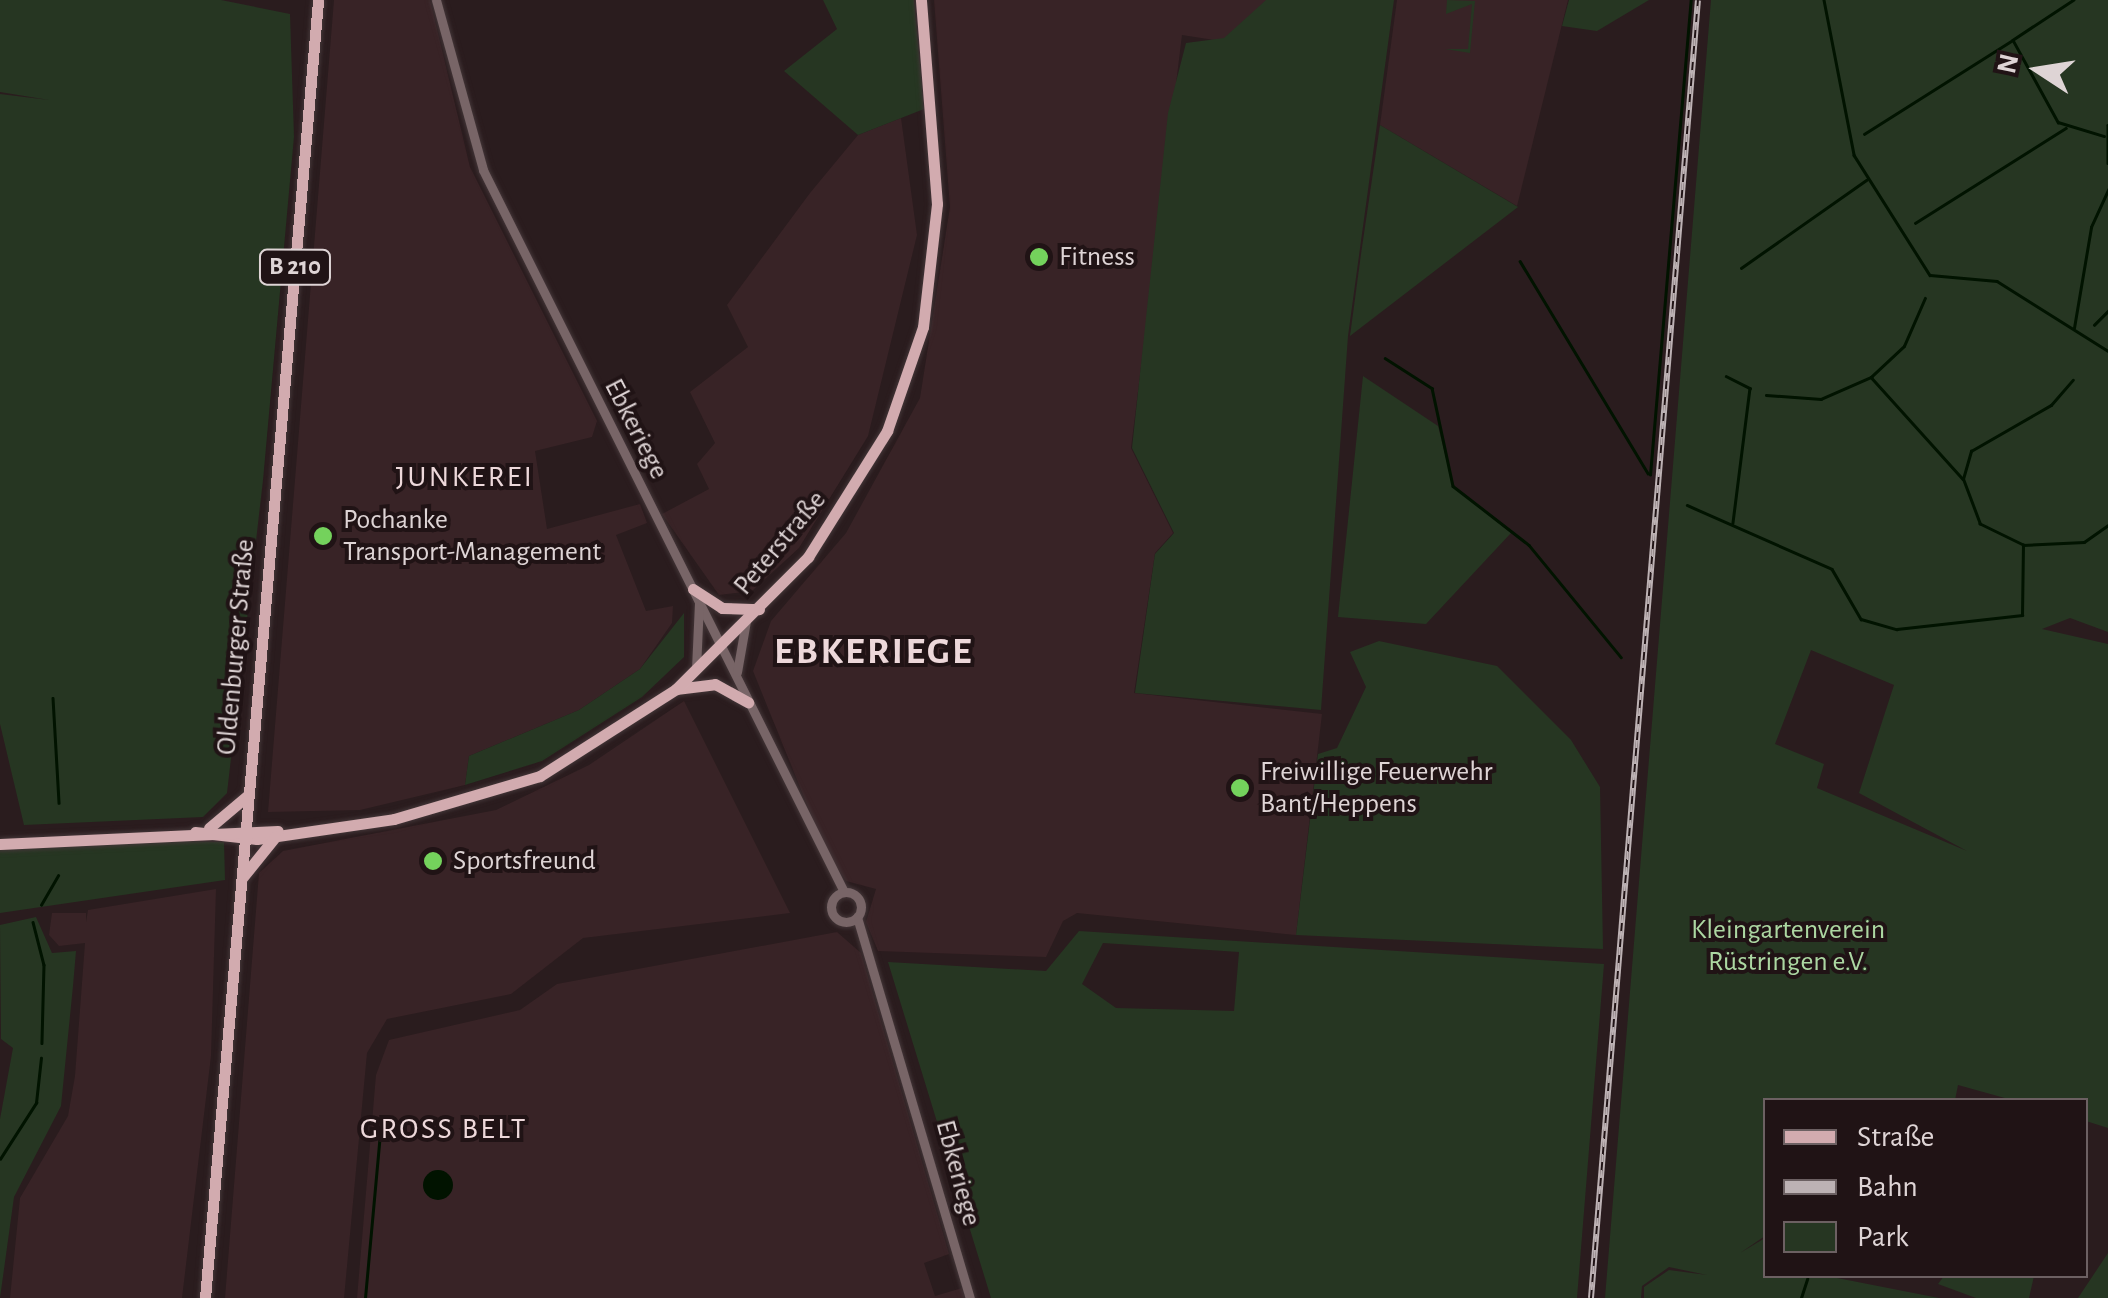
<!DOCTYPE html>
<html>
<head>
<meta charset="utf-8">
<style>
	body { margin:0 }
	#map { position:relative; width:2108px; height:1298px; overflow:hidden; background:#2a1c1e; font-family:"Alegreya Sans",sans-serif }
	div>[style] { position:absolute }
	.built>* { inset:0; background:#382326 }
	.green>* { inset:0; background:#263622 }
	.water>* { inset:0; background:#011300 }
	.round { border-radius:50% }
	.stream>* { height:2.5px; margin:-1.25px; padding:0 1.25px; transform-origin:1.25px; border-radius:1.25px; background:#011300 }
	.roads { filter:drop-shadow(0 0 2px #433638) drop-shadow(0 0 2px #433638) }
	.minor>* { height:9px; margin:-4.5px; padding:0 4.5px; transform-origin:4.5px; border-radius:4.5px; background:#786567 }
	.minor>.ring { margin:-4.5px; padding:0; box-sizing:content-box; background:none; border:9px solid #786567; border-radius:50% }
	.major>* { height:11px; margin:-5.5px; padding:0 5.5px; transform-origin:5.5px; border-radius:5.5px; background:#d2abaf }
	.rail>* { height:6px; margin-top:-3px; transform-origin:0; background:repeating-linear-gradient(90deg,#201315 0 8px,#bdb2b4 0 16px); box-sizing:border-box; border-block:2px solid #bdb2b4 }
	.dots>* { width:28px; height:28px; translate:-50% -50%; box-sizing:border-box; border:5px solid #201315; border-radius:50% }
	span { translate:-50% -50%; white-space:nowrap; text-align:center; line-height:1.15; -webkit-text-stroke:8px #201315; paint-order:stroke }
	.shield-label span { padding:2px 8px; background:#201315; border:2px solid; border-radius:8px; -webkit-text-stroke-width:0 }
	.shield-label { font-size:25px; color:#ded4d5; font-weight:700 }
	.poi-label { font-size:28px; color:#ded4d5 }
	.left { translate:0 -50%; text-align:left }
	.street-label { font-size:28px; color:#ded4d5 }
	.park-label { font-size:28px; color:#acd7a2 }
	.neighbourhood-label { font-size:30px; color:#edd8da; letter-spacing:2.5px }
	.district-label { font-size:38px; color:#edd8da; font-weight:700; letter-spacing:2.5px }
	.legend { position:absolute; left:1763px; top:1098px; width:325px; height:180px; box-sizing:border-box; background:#201315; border:2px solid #6c6062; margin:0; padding:12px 18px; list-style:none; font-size:30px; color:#ded4d5 }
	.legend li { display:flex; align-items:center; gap:20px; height:50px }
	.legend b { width:50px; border:2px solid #6c6062 }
	.north { position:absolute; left:1988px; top:20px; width:100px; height:100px; -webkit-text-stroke:8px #201315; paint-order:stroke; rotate:282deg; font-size:28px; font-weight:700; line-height:40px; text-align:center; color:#ded4d5 }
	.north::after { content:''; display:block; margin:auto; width:35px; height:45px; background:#ded4d5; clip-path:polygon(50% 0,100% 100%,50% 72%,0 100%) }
</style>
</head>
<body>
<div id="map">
	<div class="built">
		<i style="clip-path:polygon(334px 0,430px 0,470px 167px,597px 421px,592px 437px,535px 451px,547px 529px,640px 504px,647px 523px,616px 535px,646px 611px,673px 606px,672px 623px,640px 669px,579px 710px,469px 756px,465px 785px,360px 810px,268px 812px)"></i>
		<i style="clip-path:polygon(934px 0,1278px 0,1227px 42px,1182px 35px,1131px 448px,1173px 533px,1155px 553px,1134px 693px,1322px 714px,1296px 935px,1077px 913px,1063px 921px,1046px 957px,878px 951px,866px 922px,876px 889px,846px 881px,825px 849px,753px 671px,771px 621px,846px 533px,920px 398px,950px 207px)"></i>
		<i style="clip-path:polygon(1397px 0,1568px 0,1517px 206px,1380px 125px)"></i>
		<i style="clip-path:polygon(901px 118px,917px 235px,868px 436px,799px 548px,752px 591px,719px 595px,662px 514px,709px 489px,697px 464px,715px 443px,690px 392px,748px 347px,727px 305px,810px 193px,858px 135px)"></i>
		<i style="clip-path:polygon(684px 701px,790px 913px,583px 938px,511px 994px,387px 1019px,367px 1053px,344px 1298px,225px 1298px,259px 873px,283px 851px,496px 810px,589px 765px)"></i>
		<i style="clip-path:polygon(216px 889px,211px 1056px,182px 1298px,10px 1298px,20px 1198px,68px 1116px,75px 1076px,85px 943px,59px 946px,49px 935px,52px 913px,86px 913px,86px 922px,88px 910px)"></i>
		<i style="clip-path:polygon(837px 932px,861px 953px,949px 1254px,924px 1263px,935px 1296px,962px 1288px,965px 1298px,357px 1298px,376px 1075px,389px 1040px,520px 1010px,557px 984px)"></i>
	</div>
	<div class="green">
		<i style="clip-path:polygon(0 0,221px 0,290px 14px,294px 137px,263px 480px,227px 793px,203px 817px,24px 825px,0 724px,0 94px,49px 100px,0 92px)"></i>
		<i style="clip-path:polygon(823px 0,914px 0,924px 109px,858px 135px,784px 71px,837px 29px)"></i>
		<i style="clip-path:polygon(1266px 0,1394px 0,1348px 336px,1321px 710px,1135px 693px,1155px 554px,1174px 533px,1132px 448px,1168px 113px,1186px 43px,1224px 38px)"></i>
		<i style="clip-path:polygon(1447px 0,1475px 1px,1470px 53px,1445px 49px,1468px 49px,1472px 4px,1446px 14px)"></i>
		<i style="clip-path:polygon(1569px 0,1649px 0,1597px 31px,1562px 26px)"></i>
		<i style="clip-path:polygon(evenodd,1711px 0,2108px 0,2108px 632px,2070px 618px,2042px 629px,2108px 644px,2108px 1128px,2086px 1121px,2086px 1100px,2012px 1100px,1958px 1085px,1955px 1100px,1766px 1100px,1765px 1236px,1740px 1253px,1765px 1238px,1766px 1276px,1827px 1276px,1939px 1298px,1644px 1298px,1644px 1287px,1669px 1270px,1707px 1275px,1669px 1267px,1642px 1286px,1641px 1298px,1605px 1298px,1711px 0,1811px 650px,1894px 685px,1859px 793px,1967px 851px,1817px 788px,1824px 764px,1775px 744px,1811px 650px)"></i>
		<i style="clip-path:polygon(1380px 125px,1518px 207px,1350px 336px,1361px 254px)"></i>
		<i style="clip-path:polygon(1363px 376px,1438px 426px,1453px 486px,1511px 533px,1426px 624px,1338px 617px)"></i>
		<i style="clip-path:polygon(684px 613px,684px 657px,642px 697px,542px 761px,465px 785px,469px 756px,579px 710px,640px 669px)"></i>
		<i style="clip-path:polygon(1379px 641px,1497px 666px,1571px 740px,1600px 787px,1603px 949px,1296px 935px,1318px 754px,1337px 748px,1366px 687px,1350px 652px)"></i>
		<i style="clip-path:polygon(135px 840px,224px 842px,225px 880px,0 913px,0 849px)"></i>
		<i style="clip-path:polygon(36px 917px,52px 953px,76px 951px,73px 986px,61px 1106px,14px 1197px,0 1298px,0 1119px,13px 1048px,1px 1039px,0 925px)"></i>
		<i style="clip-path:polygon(evenodd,1079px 931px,1604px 964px,1577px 1298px,991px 1298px,888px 962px,1046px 971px,1079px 931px,1103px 943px,1239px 952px,1234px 1011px,1116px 1008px,1082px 984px,1103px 943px)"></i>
		<i style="clip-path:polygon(2108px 1253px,2108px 1298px,2078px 1298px)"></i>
		<i style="clip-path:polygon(1944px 1276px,2034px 1276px,2029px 1298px,1976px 1298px,1938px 1284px)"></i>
	</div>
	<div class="water">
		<i class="round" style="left:423px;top:1170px;width:30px;height:30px"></i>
	</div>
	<div class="stream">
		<i style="left:1824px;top:0;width:158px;rotate:79deg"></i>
		<i style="left:1854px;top:155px;width:142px;rotate:57.7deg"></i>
		<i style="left:1930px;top:275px;width:67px;rotate:5.1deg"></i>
		<i style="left:1997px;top:281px;width:131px;rotate:32.2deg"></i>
		<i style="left:2074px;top:0;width:73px;rotate:146.7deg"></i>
		<i style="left:2013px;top:40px;width:94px;rotate:61.2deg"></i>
		<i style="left:2058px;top:122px;width:48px;rotate:16.9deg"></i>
		<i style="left:2108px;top:125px;width:38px;rotate:90deg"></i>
		<i style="left:1864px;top:134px;width:174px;rotate:-32.3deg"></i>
		<i style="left:1915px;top:223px;width:178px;rotate:-32.2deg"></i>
		<i style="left:1520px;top:261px;width:248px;rotate:58.9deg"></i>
		<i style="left:1741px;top:268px;width:153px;rotate:-35.1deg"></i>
		<i style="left:2094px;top:325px;width:20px;rotate:-45deg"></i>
		<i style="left:2074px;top:328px;width:102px;rotate:-80.4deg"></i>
		<i style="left:2091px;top:227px;width:41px;rotate:-65.3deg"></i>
		<i style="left:1385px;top:358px;width:56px;rotate:32.6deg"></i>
		<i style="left:1432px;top:388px;width:100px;rotate:77.9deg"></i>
		<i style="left:1453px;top:486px;width:96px;rotate:37.8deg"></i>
		<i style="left:1529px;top:545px;width:145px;rotate:50.6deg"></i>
		<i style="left:1726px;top:376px;width:27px;rotate:27deg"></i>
		<i style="left:1750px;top:388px;width:136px;rotate:97.2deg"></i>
		<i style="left:1871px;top:377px;width:45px;rotate:-43.2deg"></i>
		<i style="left:1904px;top:346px;width:52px;rotate:-66.4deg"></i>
		<i style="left:1766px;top:395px;width:55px;rotate:4.2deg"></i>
		<i style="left:1821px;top:399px;width:55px;rotate:-23.7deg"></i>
		<i style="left:1871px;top:377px;width:137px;rotate:48deg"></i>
		<i style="left:1650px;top:475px;width:477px;rotate:-85.1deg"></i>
		<i style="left:1687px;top:505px;width:158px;rotate:23.8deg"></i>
		<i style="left:1832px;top:569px;width:58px;rotate:59.9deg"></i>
		<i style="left:1861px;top:619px;width:37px;rotate:16deg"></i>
		<i style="left:1897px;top:629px;width:126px;rotate:-6.4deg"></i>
		<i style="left:2022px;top:615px;width:70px;rotate:-89.2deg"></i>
		<i style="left:2023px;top:545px;width:61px;rotate:-2.8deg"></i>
		<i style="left:2084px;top:542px;width:29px;rotate:-35deg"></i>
		<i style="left:2023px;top:545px;width:48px;rotate:-154deg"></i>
		<i style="left:1980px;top:524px;width:48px;rotate:-110.7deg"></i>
		<i style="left:1963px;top:479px;width:29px;rotate:-74deg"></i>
		<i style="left:1971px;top:451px;width:92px;rotate:-29.9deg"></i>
		<i style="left:2051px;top:405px;width:33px;rotate:-49deg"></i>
		<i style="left:53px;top:698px;width:105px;rotate:86.7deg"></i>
		<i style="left:41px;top:905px;width:34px;rotate:-60deg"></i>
		<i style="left:33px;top:922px;width:44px;rotate:75.7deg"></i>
		<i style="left:44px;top:965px;width:78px;rotate:91.5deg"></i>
		<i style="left:0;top:1159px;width:67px;rotate:-57.3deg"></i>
		<i style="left:36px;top:1103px;width:45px;rotate:-83.7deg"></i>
		<i style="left:365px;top:1298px;width:165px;rotate:-84.8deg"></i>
		<i style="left:1801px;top:1298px;width:20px;rotate:-72deg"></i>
	</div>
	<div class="roads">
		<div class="minor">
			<i style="left:436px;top:0;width:176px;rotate:74.5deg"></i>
			<i style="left:483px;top:170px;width:807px;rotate:63.43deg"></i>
			<i style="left:696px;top:669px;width:67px;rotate:-87.4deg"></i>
			<i style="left:737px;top:672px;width:52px;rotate:-80deg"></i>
			<i class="ring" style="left:831px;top:892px;width:21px;height:21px"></i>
			<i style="left:857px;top:917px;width:397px;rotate:73.5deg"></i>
		</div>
		<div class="major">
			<i style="left:693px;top:589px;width:35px;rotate:33deg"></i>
			<i style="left:722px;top:608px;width:37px;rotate:2deg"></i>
			<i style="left:676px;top:689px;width:39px;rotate:-7deg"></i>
			<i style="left:715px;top:684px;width:38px;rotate:29deg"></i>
			<i style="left:209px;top:828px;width:50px;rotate:-40.1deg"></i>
			<i style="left:195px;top:832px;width:62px;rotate:6.4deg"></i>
			<i style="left:257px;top:839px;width:138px;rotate:-8.3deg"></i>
			<i style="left:394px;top:819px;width:152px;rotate:-16.4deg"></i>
			<i style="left:540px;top:776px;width:161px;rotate:-32.6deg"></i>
			<i style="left:676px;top:689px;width:187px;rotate:-45deg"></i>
			<i style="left:808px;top:557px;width:149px;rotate:-57.9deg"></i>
			<i style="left:887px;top:431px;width:110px;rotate:-70.9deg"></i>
			<i style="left:923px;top:327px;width:124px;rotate:-83.5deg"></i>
			<i style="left:937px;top:204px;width:205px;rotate:-94.5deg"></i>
			<i style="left:0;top:844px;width:278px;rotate:-2.7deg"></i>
			<i style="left:242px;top:878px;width:53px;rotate:-51.2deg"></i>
			<i style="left:205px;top:1298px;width:1303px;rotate:-85.02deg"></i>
		</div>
	</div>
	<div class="rail">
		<i style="left:1591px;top:1298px;width:1302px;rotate:-85.29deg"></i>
	</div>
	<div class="dots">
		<i style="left:1039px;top:257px;background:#74d25c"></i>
		<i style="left:323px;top:536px;background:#74d25c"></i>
		<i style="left:1240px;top:788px;background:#74d25c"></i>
		<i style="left:433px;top:861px;background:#74d25c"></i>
	</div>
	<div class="shield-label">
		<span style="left:295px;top:267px">B 210</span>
	</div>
	<div class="poi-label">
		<span class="left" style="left:1059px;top:257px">Fitness</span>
		<span class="left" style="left:343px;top:536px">Pochanke<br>Transport-Management</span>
		<span class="left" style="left:1260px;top:788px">Freiwillige Feuerwehr<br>Bant/Heppens</span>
		<span class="left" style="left:453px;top:861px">Sportsfreund</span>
	</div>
	<div class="street-label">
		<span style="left:636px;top:429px;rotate:63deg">Ebkeriege</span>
		<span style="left:780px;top:543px;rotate:-50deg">Peterstraße</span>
		<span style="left:236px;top:647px;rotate:-85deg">Oldenburger Straße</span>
		<span style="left:958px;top:1173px;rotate:75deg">Ebkeriege</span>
	</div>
	<div class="park-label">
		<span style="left:1788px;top:946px">Kleingartenverein<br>Rüstringen e.V.</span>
	</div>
	<div class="neighbourhood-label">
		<span style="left:465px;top:477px">JUNKEREI</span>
		<span style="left:444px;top:1129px">GROSS BELT</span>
	</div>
	<div class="district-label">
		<span style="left:874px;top:653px">EBKERIEGE</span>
	</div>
	<ul class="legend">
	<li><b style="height:12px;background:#d2abaf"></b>Straße</li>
	<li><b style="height:12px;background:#bdb2b4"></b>Bahn</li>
	<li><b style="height:28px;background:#263622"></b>Park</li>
	</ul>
	<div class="north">N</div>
</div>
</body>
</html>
